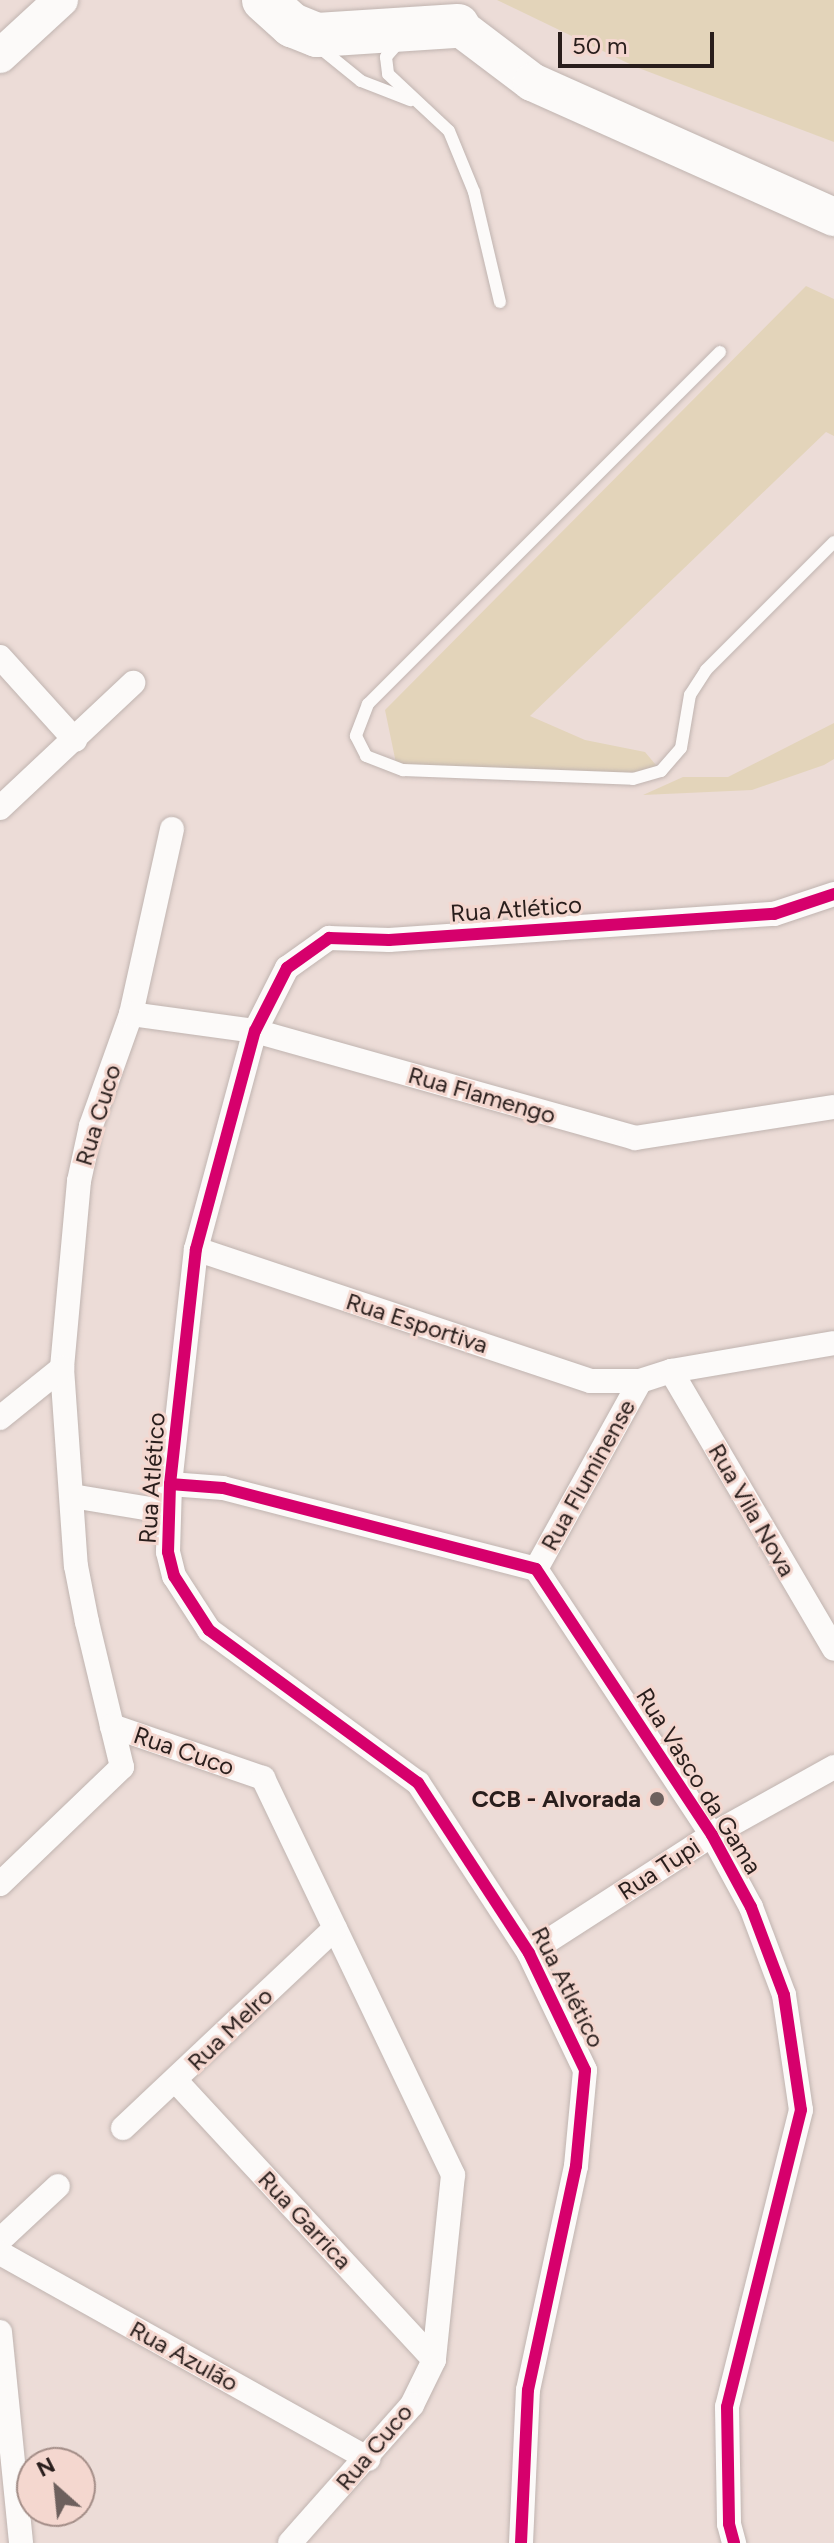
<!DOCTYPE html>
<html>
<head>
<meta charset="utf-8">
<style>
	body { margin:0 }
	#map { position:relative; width:834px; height:2543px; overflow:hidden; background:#ecdcd7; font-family:Figtree,sans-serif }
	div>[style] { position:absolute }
	.green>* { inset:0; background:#e3d4ba }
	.roads { filter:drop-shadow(0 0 2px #c0b4b0) drop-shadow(0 0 2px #c0b4b0) }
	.lane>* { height:12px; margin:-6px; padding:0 6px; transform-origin:6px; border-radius:6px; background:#fcfaf9 }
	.street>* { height:24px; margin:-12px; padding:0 12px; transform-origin:12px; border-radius:12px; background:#fcfaf9 }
	.secondary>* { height:34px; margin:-17px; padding:0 17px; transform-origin:17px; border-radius:17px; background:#fcfaf9 }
	.primary>* { height:38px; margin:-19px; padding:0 19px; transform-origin:19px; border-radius:19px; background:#fcfaf9 }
	.highway>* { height:44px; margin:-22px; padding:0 22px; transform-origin:22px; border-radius:22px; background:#fcfaf9 }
	.cycleway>* { height:12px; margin:-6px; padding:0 6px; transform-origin:6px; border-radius:6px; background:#d6006c }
	.dots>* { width:22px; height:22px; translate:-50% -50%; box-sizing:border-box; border:4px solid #f4d7cf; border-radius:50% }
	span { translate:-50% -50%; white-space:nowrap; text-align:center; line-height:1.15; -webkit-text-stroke:6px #f4d7cf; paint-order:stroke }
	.street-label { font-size:24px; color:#291e1c }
	.poi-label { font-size:24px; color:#291e1c; font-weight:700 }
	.right { translate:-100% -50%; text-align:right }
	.north { position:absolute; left:16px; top:2447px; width:80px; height:80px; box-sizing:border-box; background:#f4d7cf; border:2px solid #a38d87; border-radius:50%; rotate:333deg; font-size:22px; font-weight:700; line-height:32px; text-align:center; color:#291e1c }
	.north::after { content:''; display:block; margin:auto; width:28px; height:36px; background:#6d605d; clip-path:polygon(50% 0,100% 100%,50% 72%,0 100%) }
	.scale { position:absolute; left:558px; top:32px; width:156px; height:36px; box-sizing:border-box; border:4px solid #291e1c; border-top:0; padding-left:10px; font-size:24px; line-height:28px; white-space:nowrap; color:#291e1c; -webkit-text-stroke:6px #f4d7cf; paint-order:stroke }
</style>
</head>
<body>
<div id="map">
	<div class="green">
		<i style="clip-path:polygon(497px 0,834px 0,834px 142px,636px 67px)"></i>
		<i style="clip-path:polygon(806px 286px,834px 299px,834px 436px,826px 432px,530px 716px,585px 740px,645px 752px,661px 771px,633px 779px,397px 768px,385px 710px)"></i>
		<i style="clip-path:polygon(834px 723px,834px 759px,824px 765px,752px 790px,643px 795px,683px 777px,728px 777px)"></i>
	</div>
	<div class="roads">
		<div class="lane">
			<i style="left:399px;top:42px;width:20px;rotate:131deg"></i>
			<i style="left:386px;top:57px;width:17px;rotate:83deg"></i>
			<i style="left:388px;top:74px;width:83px;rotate:43.1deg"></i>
			<i style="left:449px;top:131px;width:66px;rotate:67.7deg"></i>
			<i style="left:474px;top:192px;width:113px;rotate:76.7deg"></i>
			<i style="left:319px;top:47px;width:54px;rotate:39deg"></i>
			<i style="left:361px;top:81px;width:53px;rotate:21.2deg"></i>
			<i style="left:720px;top:352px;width:498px;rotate:135deg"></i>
			<i style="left:368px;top:704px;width:34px;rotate:111deg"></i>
			<i style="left:356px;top:736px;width:22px;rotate:63deg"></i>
			<i style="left:366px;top:756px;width:40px;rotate:21deg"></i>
			<i style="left:403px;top:770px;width:230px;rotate:2.2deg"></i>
			<i style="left:633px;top:779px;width:29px;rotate:-16deg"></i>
			<i style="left:661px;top:771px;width:30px;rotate:-49deg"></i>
			<i style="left:681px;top:748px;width:54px;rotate:-80.4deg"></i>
			<i style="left:690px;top:695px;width:30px;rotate:-57deg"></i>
			<i style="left:706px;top:670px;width:181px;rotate:-45deg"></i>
		</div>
		<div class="street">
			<i style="left:0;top:657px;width:112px;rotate:47.9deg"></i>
			<i style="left:0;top:808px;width:183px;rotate:-43.2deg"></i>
			<i style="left:172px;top:829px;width:189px;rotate:102.5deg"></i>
			<i style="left:131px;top:1014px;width:119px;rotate:109.7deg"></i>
			<i style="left:91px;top:1126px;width:56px;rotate:102.3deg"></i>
			<i style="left:79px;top:1181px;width:188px;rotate:95.2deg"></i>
			<i style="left:62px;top:1368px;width:198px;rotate:86deg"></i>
			<i style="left:76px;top:1566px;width:57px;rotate:78.9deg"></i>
			<i style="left:87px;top:1622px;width:107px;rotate:76.5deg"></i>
			<i style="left:112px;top:1726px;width:160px;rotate:19deg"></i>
			<i style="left:263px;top:1778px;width:440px;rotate:64.4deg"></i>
			<i style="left:453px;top:2175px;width:186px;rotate:95.9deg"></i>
			<i style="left:434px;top:2360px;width:50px;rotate:116.1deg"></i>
			<i style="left:412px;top:2405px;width:184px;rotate:131.5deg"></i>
			<i style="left:131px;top:1014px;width:125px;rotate:7.8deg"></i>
			<i style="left:255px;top:1031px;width:395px;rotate:15.7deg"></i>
			<i style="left:635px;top:1138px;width:201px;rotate:-8.9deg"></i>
			<i style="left:196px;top:1249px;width:416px;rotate:18.5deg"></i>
			<i style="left:591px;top:1381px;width:49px"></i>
			<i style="left:640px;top:1381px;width:33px;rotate:-18deg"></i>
			<i style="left:671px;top:1371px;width:165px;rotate:-9.7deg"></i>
			<i style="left:671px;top:1371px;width:322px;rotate:59.6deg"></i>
			<i style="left:0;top:1418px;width:80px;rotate:-38.9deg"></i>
			<i style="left:170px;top:1484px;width:53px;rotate:4.3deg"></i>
			<i style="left:223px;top:1488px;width:323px;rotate:14.5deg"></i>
			<i style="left:536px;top:1569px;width:319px;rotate:56.5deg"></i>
			<i style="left:712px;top:1835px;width:82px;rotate:61.6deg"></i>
			<i style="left:751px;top:1907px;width:94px;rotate:69.4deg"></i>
			<i style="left:784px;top:1995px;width:116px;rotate:81.6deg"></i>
			<i style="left:801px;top:2110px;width:306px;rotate:104deg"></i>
			<i style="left:727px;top:2407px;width:117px;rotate:89deg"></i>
			<i style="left:729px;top:2524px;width:20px;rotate:75deg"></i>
			<i style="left:72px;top:1496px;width:98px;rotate:9.4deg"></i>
			<i style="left:536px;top:1569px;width:215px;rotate:-61deg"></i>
			<i style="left:0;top:1884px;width:169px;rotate:-43.8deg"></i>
			<i style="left:122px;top:1767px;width:42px;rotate:-103.7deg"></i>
			<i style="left:529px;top:1953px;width:218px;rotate:-32.8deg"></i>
			<i style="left:712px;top:1835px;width:140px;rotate:-29.1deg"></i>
			<i style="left:175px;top:2080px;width:381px;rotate:47.2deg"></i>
			<i style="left:123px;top:2128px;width:291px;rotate:-43.3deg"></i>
			<i style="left:0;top:2240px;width:79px;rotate:-43deg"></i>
			<i style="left:0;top:2253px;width:422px;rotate:29.2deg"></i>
			<i style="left:0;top:2332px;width:212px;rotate:84.3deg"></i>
			<i style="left:521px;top:2543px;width:153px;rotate:-87.4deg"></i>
			<i style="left:528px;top:2390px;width:229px;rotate:-77.9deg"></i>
			<i style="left:576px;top:2166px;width:96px;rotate:-84.6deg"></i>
			<i style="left:585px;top:2070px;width:130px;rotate:-115.6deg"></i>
			<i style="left:529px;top:1953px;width:203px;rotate:-123.1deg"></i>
			<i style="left:418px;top:1783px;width:259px;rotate:-143.8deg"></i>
			<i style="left:209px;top:1630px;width:64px;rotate:-122.9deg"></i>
			<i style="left:174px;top:1576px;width:25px;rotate:-104deg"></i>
			<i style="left:168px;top:1552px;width:68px;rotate:-88.3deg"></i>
			<i style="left:170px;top:1484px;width:236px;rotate:-83.7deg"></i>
			<i style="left:196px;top:1249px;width:226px;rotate:-74.9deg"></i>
			<i style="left:255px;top:1031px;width:71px;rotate:-63.1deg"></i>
			<i style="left:287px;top:968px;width:52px;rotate:-35.5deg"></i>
			<i style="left:329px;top:938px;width:60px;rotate:1.9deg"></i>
			<i style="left:389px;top:940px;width:386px;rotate:-3.9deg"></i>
			<i style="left:774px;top:914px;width:63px;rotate:-18.4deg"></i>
		</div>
		<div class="secondary">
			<i style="left:0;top:56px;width:83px;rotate:-42.6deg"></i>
		</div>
		<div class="primary">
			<i style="left:458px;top:26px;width:93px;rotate:37.1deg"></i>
			<i style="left:532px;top:82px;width:331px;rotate:24.1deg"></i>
		</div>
		<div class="highway">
			<i style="left:264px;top:0;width:38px;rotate:42deg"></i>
			<i style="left:292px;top:25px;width:27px;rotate:22deg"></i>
			<i style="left:317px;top:35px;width:141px;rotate:-3.7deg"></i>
		</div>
	</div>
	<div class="cycleway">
		<i style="left:170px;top:1484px;width:53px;rotate:4.3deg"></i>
		<i style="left:223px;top:1488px;width:323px;rotate:14.5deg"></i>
		<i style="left:536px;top:1569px;width:319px;rotate:56.5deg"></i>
		<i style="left:712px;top:1835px;width:82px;rotate:61.6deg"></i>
		<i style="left:751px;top:1907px;width:94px;rotate:69.4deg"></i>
		<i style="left:784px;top:1995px;width:116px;rotate:81.6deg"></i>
		<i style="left:801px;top:2110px;width:306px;rotate:104deg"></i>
		<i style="left:727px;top:2407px;width:117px;rotate:89deg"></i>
		<i style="left:729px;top:2524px;width:20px;rotate:75deg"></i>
		<i style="left:521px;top:2543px;width:153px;rotate:-87.4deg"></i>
		<i style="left:528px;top:2390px;width:229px;rotate:-77.9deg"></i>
		<i style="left:576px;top:2166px;width:96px;rotate:-84.6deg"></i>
		<i style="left:585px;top:2070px;width:130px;rotate:-115.6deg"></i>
		<i style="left:529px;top:1953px;width:203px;rotate:-123.1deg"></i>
		<i style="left:418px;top:1783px;width:259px;rotate:-143.8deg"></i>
		<i style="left:209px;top:1630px;width:64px;rotate:-122.9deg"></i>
		<i style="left:174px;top:1576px;width:25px;rotate:-104deg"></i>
		<i style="left:168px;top:1552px;width:68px;rotate:-88.3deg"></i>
		<i style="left:170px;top:1484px;width:236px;rotate:-83.7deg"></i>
		<i style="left:196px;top:1249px;width:226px;rotate:-74.9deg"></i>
		<i style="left:255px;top:1031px;width:71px;rotate:-63.1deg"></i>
		<i style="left:287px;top:968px;width:52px;rotate:-35.5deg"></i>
		<i style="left:329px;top:938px;width:60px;rotate:1.9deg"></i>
		<i style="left:389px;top:940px;width:386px;rotate:-3.9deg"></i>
		<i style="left:774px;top:914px;width:63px;rotate:-18.4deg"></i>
	</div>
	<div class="dots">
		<i style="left:657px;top:1799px;background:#6d605d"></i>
	</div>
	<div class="street-label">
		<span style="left:516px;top:909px;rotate:-4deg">Rua Atlético</span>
		<span style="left:482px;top:1095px;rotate:16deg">Rua Flamengo</span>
		<span style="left:98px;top:1115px;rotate:-73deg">Rua Cuco</span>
		<span style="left:417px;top:1323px;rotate:18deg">Rua Esportiva</span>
		<span style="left:588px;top:1475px;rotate:-61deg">Rua Fluminense</span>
		<span style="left:152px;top:1478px;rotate:-86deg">Rua Atlético</span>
		<span style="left:752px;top:1510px;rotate:60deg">Rua Vila Nova</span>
		<span style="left:184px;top:1751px;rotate:19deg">Rua Cuco</span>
		<span style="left:699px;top:1781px;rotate:58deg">Rua Vasco da Gama</span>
		<span style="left:659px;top:1869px;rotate:-33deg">Rua Tupi</span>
		<span style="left:568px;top:1987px;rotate:63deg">Rua Atlético</span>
		<span style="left:230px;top:2029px;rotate:-44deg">Rua Melro</span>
		<span style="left:305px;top:2220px;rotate:47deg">Rua Garrica</span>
		<span style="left:184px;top:2356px;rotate:29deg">Rua Azulão</span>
		<span style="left:374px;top:2447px;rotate:-50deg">Rua Cuco</span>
	</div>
	<div class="poi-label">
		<span class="right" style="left:641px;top:1799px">CCB - Alvorada</span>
	</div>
	<div class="north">N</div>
	<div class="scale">50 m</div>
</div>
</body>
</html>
